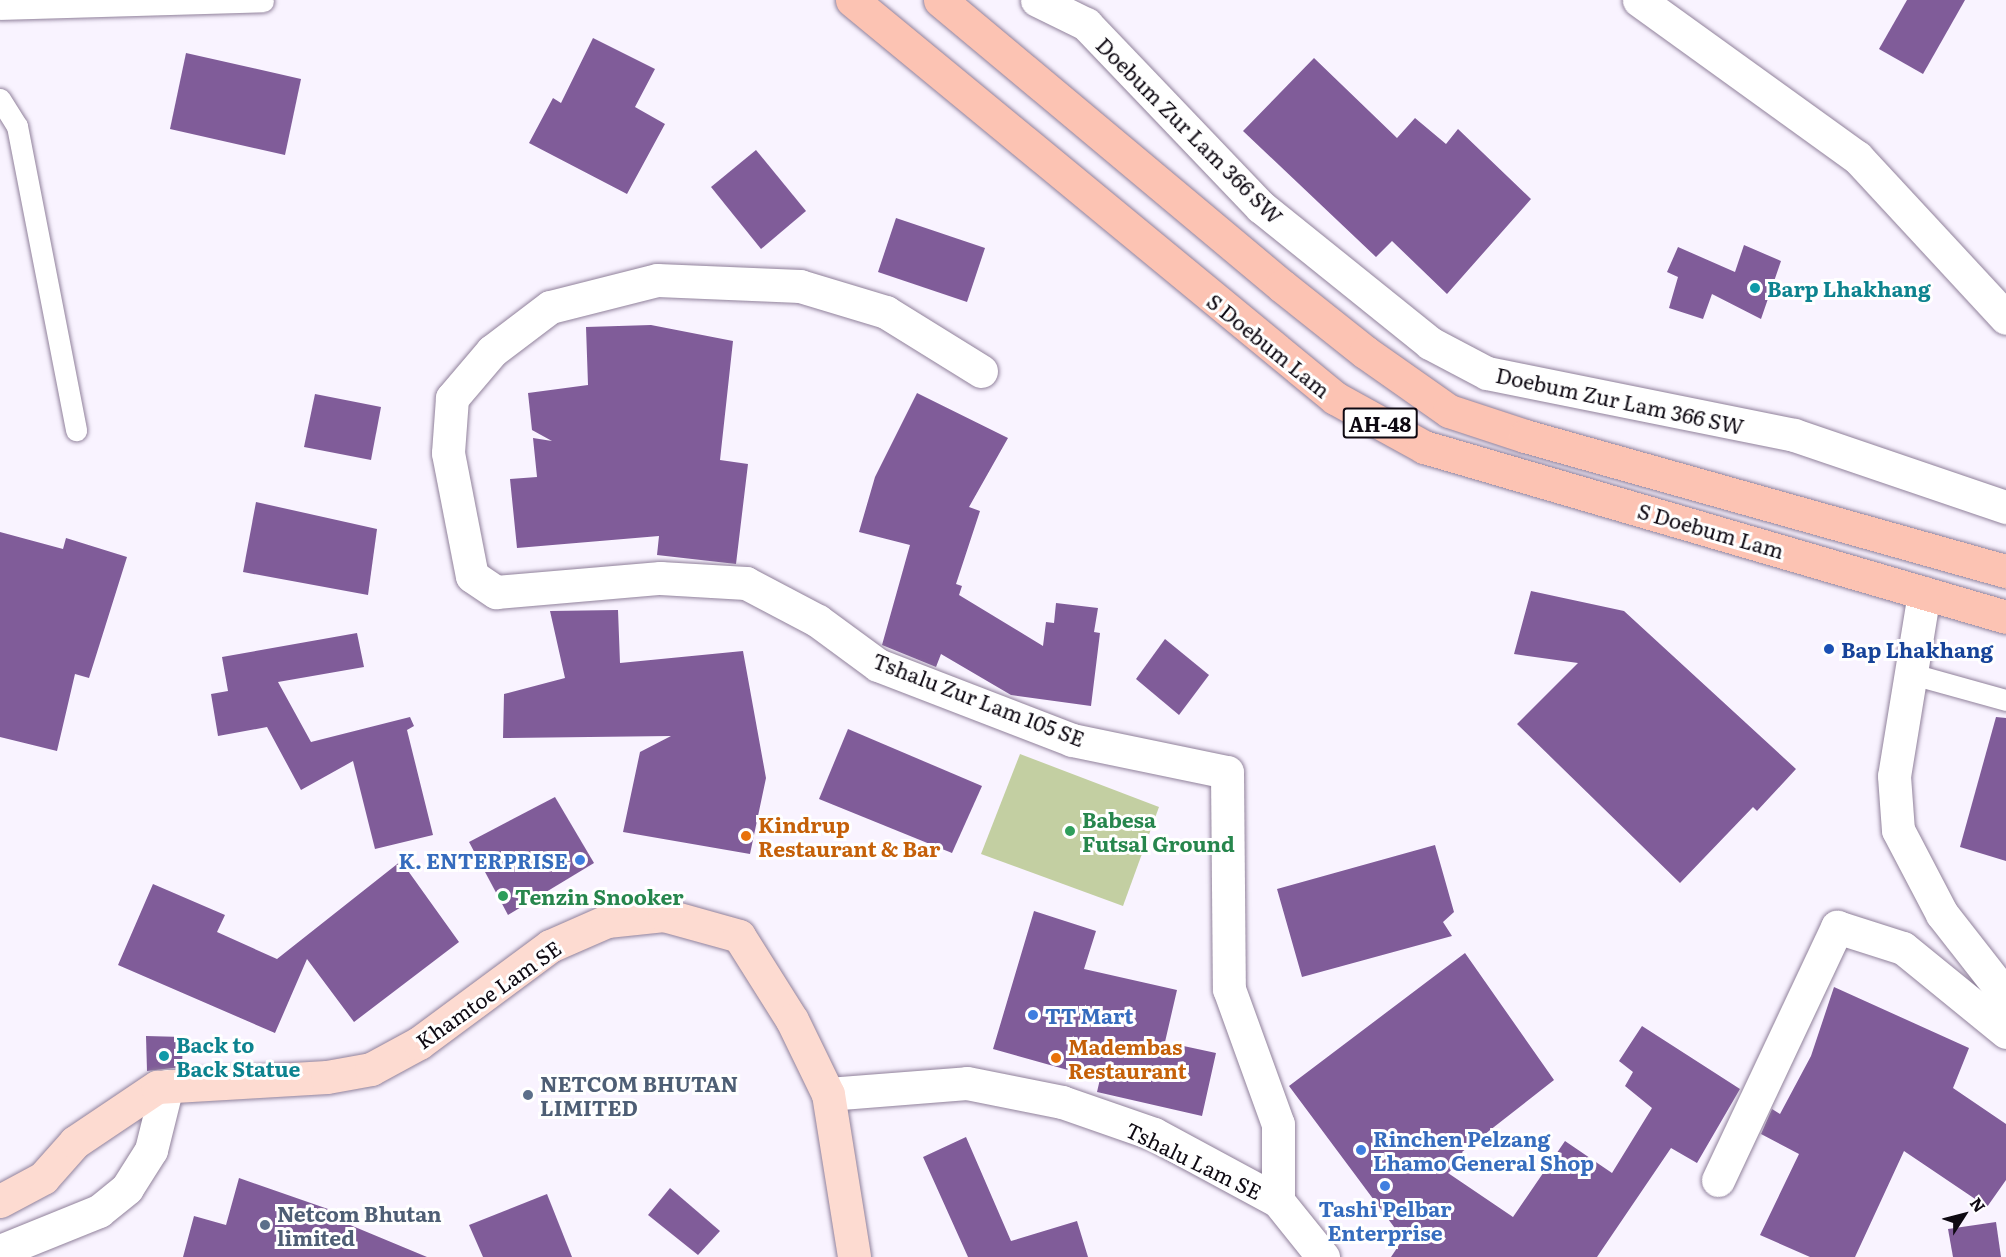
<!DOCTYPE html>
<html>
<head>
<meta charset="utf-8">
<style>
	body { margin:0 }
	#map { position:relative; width:2006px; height:1257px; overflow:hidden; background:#f9f3ff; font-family:Literata,serif }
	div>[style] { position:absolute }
	.green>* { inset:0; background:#c3cfa2 }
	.building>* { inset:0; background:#805c99 }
	.roads { filter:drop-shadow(0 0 2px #90819b) drop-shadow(0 0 2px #90819b) }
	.lane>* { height:21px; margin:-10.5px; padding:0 10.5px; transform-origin:10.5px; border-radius:10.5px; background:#fff }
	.street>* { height:33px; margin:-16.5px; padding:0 16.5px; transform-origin:16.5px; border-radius:16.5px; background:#fff }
	.primary>* { height:33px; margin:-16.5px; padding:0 16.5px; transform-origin:16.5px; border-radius:16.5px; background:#fddbd1 }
	.highway>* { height:33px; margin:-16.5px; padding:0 16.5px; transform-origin:16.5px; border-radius:16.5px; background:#fcc3b3 }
	.dots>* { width:16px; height:16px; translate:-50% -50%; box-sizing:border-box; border:3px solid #fff; border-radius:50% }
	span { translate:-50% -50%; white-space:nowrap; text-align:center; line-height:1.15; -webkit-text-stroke:6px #fff; paint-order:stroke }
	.shield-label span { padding:2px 4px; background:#fff; border:2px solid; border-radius:4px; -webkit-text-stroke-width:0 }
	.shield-label { font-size:20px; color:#0e0912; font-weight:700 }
	.street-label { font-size:21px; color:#0e0912 }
	.culture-label { font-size:21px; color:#0d838f; font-weight:700 }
	.left { translate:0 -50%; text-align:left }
	.transit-label { font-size:21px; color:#164399; font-weight:700 }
	.leisure-label { font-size:21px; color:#27864d; font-weight:700 }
	.food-label { font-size:21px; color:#c56008; font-weight:700 }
	.shop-label { font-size:21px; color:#366cbe; font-weight:700 }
	.right { translate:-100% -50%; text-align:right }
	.service-label { font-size:21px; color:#4e5e75; font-weight:700 }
	.north { position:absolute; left:1934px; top:1185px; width:60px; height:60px; -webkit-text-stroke:4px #fff; paint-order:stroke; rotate:54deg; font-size:16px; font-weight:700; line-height:24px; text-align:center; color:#0e0912 }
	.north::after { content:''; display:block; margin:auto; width:21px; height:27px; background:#0e0912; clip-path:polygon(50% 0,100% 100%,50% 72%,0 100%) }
</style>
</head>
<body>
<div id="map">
	<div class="green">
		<i style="clip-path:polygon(1020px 754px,1159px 807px,1123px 906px,981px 854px)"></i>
	</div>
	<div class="building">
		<i style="clip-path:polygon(1907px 0,1965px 0,1923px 74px,1879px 49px)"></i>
		<i style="clip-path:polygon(593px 38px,655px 69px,635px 107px,665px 124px,627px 194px,529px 143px,553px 98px,561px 103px)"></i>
		<i style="clip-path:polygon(186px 53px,301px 79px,285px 155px,170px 129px)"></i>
		<i style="clip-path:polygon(1314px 58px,1397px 138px,1415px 118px,1446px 144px,1458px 129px,1531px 199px,1447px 294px,1392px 241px,1376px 257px,1243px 131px)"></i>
		<i style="clip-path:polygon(756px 150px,806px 211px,761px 249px,711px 187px)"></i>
		<i style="clip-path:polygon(896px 218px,985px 248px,967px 302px,878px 272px)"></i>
		<i style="clip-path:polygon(1744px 245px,1781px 261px,1761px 319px,1712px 294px,1703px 319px,1669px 308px,1678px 277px,1667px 272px,1678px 247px,1735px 272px)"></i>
		<i style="clip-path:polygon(651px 325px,733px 341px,720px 460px,748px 464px,736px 564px,657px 555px,659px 536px,517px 548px,510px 479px,537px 477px,533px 438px,552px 441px,532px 430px,528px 393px,588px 385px,586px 327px)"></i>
		<i style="clip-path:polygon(917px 393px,1008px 438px,969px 507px,980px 511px,956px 584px,962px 586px,959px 595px,1043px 646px,1046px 622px,1054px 623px,1056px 603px,1098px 608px,1094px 632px,1100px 633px,1091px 706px,1011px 695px,941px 654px,936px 667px,882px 645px,910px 545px,859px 532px,875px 477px)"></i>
		<i style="clip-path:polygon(315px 394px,381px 407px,371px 460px,304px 447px)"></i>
		<i style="clip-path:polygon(256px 502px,377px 529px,368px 595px,243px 572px)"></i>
		<i style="clip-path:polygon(0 532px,63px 549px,66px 538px,127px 557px,89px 678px,75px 674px,57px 751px,0 737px)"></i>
		<i style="clip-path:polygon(1531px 591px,1624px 611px,1796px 769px,1757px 811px,1753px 807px,1680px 883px,1517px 724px,1578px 663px,1514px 654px)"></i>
		<i style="clip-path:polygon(618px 610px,620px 663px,743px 651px,766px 778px,750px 854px,623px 832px,640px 752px,671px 736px,503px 738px,504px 694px,565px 678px,550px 611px)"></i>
		<i style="clip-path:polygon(357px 633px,364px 667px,278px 682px,311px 742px,410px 717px,414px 726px,407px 730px,433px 835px,375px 849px,353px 761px,301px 790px,267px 727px,218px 736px,211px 694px,228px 691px,222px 657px)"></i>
		<i style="clip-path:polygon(1165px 639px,1209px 675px,1179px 715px,1136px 679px)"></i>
		<i style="clip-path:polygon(1996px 717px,2006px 718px,2006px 861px,1960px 847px)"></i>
		<i style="clip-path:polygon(848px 729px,982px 786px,952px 853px,819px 799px)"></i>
		<i style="clip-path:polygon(555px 797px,594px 863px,508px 915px,469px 842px)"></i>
		<i style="clip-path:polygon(1435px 845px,1454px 912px,1443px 922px,1452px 936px,1302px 977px,1277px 889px)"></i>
		<i style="clip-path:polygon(401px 861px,459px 942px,354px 1022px,307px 959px,275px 1033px,118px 965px,153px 884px,225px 915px,217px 932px,277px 959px)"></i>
		<i style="clip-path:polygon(1034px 911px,1096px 931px,1084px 969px,1177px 990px,1165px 1042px,1216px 1053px,1202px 1116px,1097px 1092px,1100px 1079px,993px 1049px)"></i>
		<i style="clip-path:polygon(1465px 953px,1554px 1080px,1462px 1152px,1465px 1157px,1448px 1173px,1513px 1217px,1565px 1141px,1612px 1173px,1652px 1108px,1625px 1086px,1633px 1072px,1619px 1061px,1642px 1026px,1740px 1089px,1697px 1163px,1671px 1148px,1597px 1257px,1391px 1257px,1403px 1239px,1289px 1086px)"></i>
		<i style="clip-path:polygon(1834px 987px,1969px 1048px,1953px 1088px,2006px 1124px,2006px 1180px,1987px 1207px,1904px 1151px,1855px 1257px,1810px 1257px,1760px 1235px,1799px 1154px,1761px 1134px,1772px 1109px,1780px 1114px,1811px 1056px)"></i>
		<i style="clip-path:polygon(146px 1036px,183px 1037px,182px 1067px,147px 1071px)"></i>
		<i style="clip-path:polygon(966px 1137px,1011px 1241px,1077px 1221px,1088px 1257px,968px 1257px,923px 1157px)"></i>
		<i style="clip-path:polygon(239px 1178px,328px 1209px,326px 1215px,427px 1257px,183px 1257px,194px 1216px,226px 1225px)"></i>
		<i style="clip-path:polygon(670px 1188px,720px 1231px,698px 1255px,648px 1215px)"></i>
		<i style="clip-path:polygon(547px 1194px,572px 1257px,483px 1257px,469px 1225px)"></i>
		<i style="clip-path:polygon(1996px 1222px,2001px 1257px,1953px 1257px,1948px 1229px)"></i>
	</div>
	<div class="roads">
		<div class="lane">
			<i style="left:0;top:9px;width:263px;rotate:-1.7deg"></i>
			<i style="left:0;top:99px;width:32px;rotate:58deg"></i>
			<i style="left:17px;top:126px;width:310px;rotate:79deg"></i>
			<i style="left:1912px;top:674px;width:98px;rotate:15.5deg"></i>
		</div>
		<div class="street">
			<i style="left:1037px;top:0;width:55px;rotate:26.1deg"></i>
			<i style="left:1086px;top:24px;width:253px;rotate:46.3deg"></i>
			<i style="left:1261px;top:207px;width:217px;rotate:38.8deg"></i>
			<i style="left:1430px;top:343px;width:64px;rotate:27.8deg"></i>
			<i style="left:1487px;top:373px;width:313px;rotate:11.4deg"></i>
			<i style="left:1794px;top:435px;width:224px;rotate:18.8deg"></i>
			<i style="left:1639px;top:0;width:269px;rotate:35.8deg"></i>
			<i style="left:1857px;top:157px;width:219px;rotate:47.2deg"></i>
			<i style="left:981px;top:371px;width:112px;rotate:-148.2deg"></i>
			<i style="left:886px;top:312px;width:90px;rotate:-163.2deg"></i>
			<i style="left:800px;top:286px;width:143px;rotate:-177.6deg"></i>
			<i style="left:657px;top:280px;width:110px;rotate:165.8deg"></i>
			<i style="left:550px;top:307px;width:73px;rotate:142.8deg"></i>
			<i style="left:492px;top:351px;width:62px;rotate:130.4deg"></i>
			<i style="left:452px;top:398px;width:55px;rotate:94.2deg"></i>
			<i style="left:448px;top:453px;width:125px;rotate:79deg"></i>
			<i style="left:472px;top:576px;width:29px;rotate:34deg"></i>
			<i style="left:496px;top:592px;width:165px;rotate:-4.9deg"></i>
			<i style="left:660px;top:578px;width:86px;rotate:3.3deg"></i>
			<i style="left:746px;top:583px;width:81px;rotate:27.8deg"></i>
			<i style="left:818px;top:621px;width:74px;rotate:36.3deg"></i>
			<i style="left:878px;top:665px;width:208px;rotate:21.1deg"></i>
			<i style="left:1072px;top:740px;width:158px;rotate:11.7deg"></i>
			<i style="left:1227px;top:772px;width:217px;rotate:89.5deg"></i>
			<i style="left:1229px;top:989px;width:144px;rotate:70.1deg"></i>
			<i style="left:1278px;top:1124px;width:77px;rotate:90deg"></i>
			<i style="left:1924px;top:593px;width:185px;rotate:99.3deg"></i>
			<i style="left:1894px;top:776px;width:54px;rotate:85.8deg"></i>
			<i style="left:1898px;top:830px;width:95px;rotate:62.4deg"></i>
			<i style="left:1942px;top:914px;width:104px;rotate:52deg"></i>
			<i style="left:828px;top:1094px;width:139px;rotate:-4.5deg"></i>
			<i style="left:967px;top:1083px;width:97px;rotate:11.3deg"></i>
			<i style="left:1062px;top:1102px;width:97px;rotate:19.2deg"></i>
			<i style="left:1154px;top:1134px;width:141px;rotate:28.4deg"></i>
			<i style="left:1278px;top:1201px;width:72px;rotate:51.2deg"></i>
			<i style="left:1718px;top:1180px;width:280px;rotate:-64.8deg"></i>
			<i style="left:1837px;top:927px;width:69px;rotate:17.7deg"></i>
			<i style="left:1903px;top:948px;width:133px;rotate:39.2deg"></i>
			<i style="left:0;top:1251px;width:107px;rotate:-22deg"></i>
			<i style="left:99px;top:1211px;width:36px;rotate:-39deg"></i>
			<i style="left:127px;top:1188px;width:45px;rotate:-57.7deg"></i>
			<i style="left:151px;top:1150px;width:66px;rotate:-76deg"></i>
		</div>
		<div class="primary">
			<i style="left:0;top:1201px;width:49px;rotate:-28.1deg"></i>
			<i style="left:43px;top:1178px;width:48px;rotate:-48.4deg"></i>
			<i style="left:75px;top:1142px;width:99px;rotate:-33.9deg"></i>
			<i style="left:157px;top:1087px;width:170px;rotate:-3.4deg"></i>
			<i style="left:327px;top:1077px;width:45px;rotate:-10.3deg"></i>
			<i style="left:371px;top:1069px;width:55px;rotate:-28.4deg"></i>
			<i style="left:419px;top:1043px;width:163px;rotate:-36.5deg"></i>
			<i style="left:550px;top:946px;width:62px;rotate:-23.7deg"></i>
			<i style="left:607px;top:921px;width:57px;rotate:-6deg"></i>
			<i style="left:664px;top:915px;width:78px;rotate:15.6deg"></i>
			<i style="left:739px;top:936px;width:99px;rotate:57.8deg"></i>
			<i style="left:792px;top:1020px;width:82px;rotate:64.1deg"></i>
			<i style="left:828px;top:1094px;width:165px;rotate:80.9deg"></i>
		</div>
		<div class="highway">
			<i style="left:852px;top:0;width:626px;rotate:39.49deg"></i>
			<i style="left:1335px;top:398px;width:102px;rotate:28.8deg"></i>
			<i style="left:1424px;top:447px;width:606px;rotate:16.28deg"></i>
			<i style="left:940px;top:0;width:446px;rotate:39.9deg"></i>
			<i style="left:1282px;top:286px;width:106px;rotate:38.5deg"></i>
			<i style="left:1365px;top:352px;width:103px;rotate:35.1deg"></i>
			<i style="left:1449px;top:411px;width:80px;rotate:18.2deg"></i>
			<i style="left:1525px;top:436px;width:500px;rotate:15.7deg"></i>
		</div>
	</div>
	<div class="dots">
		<i style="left:1755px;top:288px;background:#0f9aa8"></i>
		<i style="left:1829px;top:649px;background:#1a4fb4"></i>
		<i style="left:1070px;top:831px;background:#2e9e5b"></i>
		<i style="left:746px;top:836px;background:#e8710a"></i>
		<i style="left:580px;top:860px;background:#3f7fe0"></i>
		<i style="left:503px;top:896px;background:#2e9e5b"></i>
		<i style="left:1033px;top:1015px;background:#3f7fe0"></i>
		<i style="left:164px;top:1056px;background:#0f9aa8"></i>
		<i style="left:1056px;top:1058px;background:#e8710a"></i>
		<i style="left:528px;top:1095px;background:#5c6f8a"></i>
		<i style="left:1361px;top:1150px;background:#3f7fe0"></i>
		<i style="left:1385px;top:1186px;background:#3f7fe0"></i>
		<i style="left:265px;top:1225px;background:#5c6f8a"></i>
	</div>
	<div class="shield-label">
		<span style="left:1380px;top:423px">AH-48</span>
	</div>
	<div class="street-label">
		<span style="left:1190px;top:130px;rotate:45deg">Doebum Zur Lam 366 SW</span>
		<span style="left:1269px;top:345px;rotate:39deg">S Doebum Lam</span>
		<span style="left:1620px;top:400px;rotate:12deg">Doebum Zur Lam 366 SW</span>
		<span style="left:1711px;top:530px;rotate:16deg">S Doebum Lam</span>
		<span style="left:979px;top:699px;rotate:21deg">Tshalu Zur Lam 105 SE</span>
		<span style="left:488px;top:994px;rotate:-35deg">Khamtoe Lam SE</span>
		<span style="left:1194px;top:1160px;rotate:26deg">Tshalu Lam SE</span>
	</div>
	<div class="culture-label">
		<span class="left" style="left:1767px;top:288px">Barp Lhakhang</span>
		<span class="left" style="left:176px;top:1056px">Back to<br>Back Statue</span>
	</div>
	<div class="transit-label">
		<span class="left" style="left:1841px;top:649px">Bap Lhakhang</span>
	</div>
	<div class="leisure-label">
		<span class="left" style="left:1082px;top:831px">Babesa<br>Futsal Ground</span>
		<span class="left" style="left:515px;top:896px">Tenzin Snooker</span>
	</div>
	<div class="food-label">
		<span class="left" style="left:758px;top:836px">Kindrup<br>Restaurant &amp; Bar</span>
		<span class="left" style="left:1068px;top:1058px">Madembas<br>Restaurant</span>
	</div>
	<div class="shop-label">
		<span class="right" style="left:568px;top:860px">K. ENTERPRISE</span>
		<span class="left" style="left:1045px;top:1015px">TT Mart</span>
		<span class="left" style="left:1373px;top:1150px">Rinchen Pelzang<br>Lhamo General Shop</span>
		<span style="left:1385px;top:1220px">Tashi Pelbar<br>Enterprise</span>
	</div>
	<div class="service-label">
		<span class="left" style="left:540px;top:1095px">NETCOM BHUTAN<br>LIMITED</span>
		<span class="left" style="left:277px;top:1225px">Netcom Bhutan<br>limited</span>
	</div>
	<div class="north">N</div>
</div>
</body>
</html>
